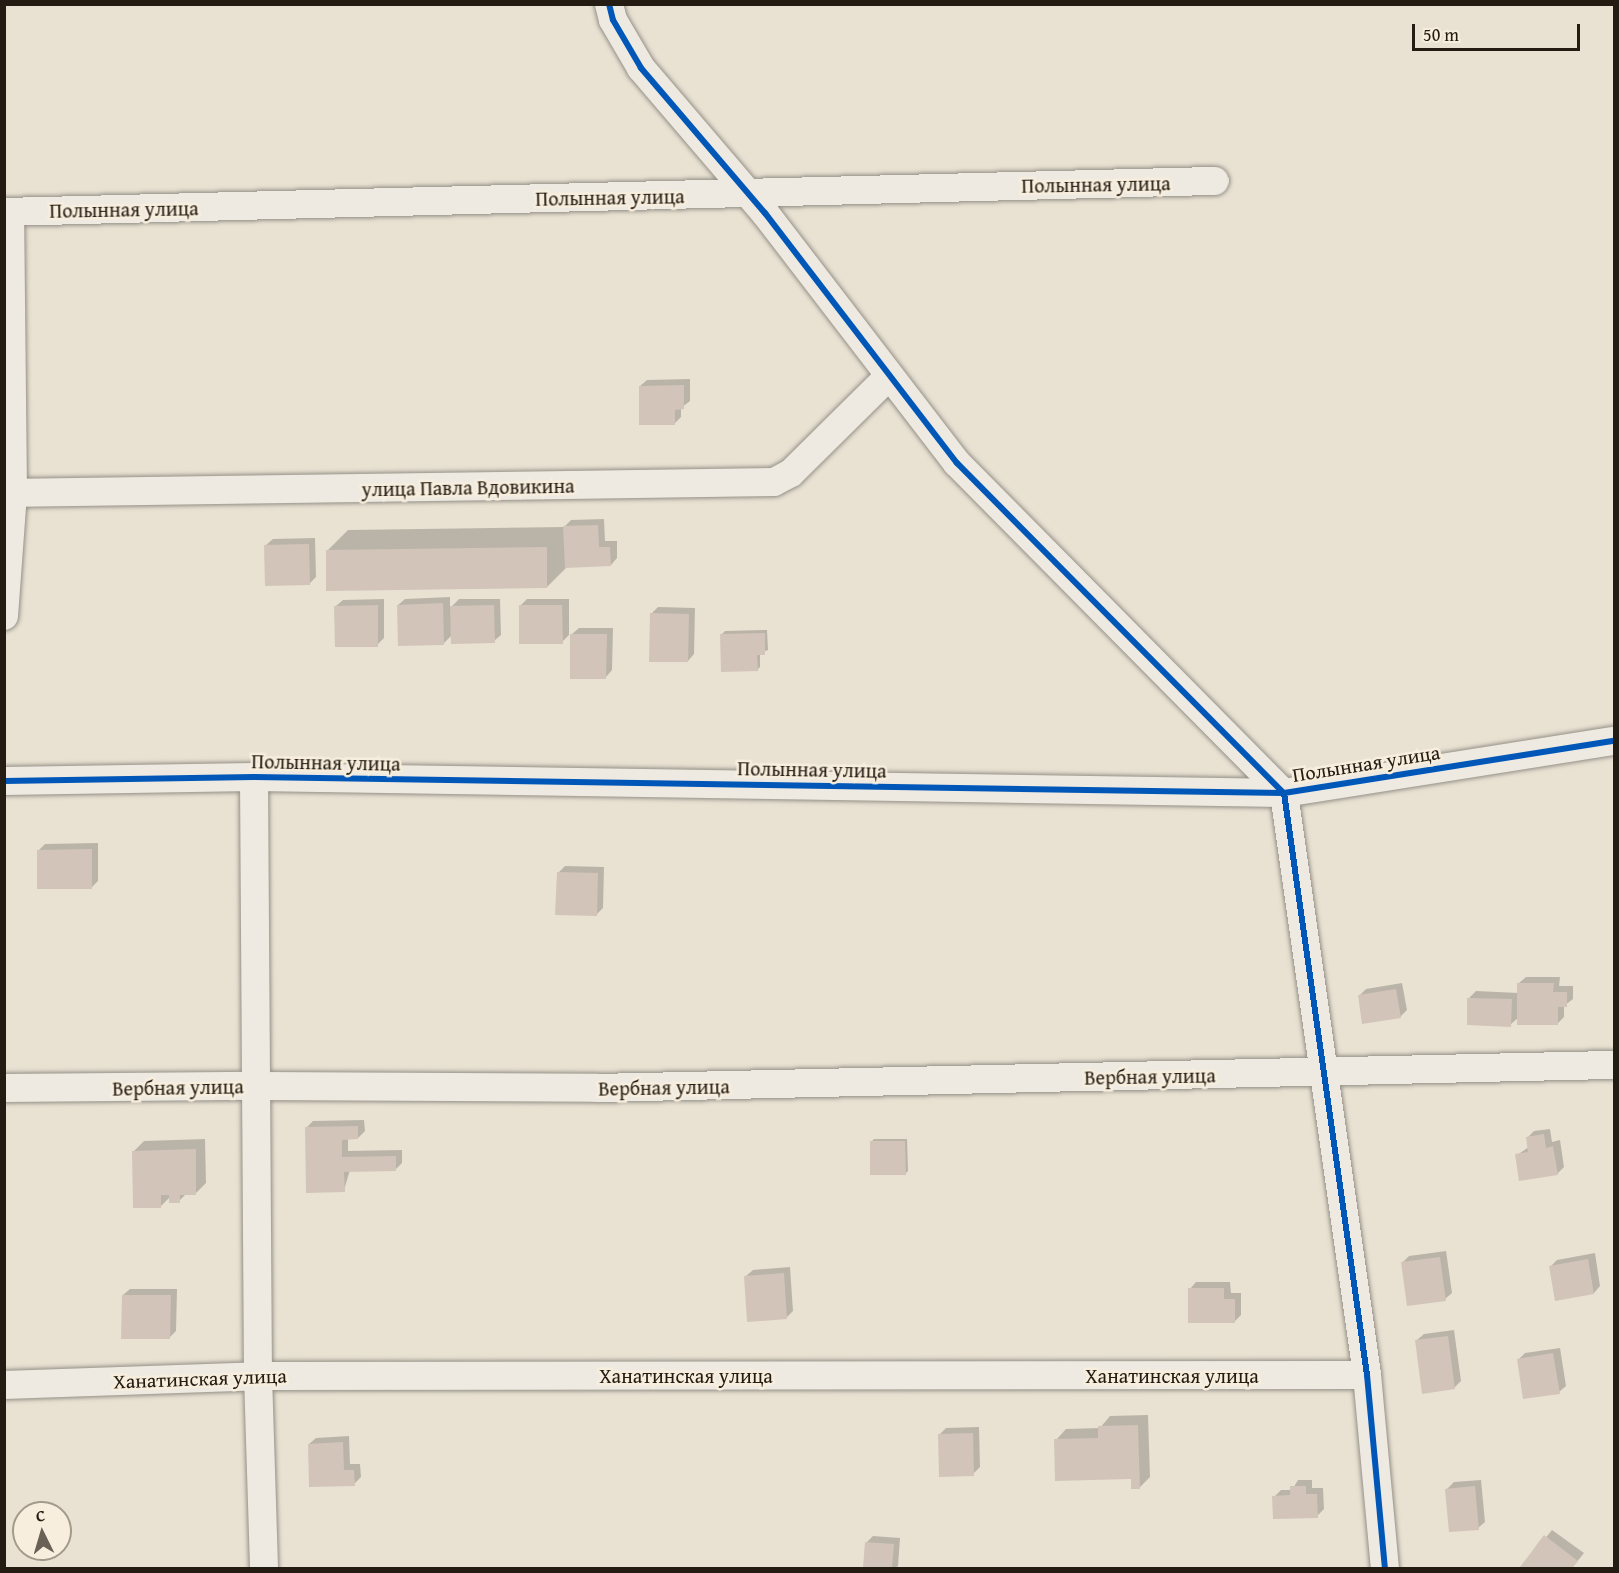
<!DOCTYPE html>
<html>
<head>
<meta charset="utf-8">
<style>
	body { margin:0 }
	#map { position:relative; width:1619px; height:1573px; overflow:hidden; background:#e9e2d3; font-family:"Gentium Book Plus",serif }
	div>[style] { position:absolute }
	.shadow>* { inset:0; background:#0003 }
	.building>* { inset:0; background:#d2c4b9 }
	.roads { filter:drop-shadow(0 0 2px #959087) drop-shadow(0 0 2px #959087) }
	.minor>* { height:28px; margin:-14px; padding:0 14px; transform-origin:14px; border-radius:14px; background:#eeeae2 }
	.cycleway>* { height:6px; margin:-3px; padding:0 3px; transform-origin:3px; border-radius:3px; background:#0057b8 }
	span { translate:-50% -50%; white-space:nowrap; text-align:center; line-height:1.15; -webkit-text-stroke:5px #f7eedd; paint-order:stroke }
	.street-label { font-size:20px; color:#241b13 }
	.frame { position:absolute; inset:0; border:6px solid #241b13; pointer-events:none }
	.north { position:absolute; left:12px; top:1501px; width:60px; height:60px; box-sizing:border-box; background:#f7eedd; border:2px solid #a39a8c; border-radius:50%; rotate:355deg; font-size:16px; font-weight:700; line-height:24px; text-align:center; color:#241b13 }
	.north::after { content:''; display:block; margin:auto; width:21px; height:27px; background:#696156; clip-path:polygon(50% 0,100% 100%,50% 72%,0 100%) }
	.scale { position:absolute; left:1412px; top:24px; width:168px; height:27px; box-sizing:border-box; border:3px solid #241b13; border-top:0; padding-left:8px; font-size:18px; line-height:21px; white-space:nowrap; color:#241b13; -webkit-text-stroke:4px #f7eedd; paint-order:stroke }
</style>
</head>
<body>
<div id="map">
	<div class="shadow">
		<i style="clip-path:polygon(690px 379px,690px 401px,681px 408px,681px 417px,675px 423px,640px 386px,647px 380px)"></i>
		<i style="clip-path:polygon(604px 519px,605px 541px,617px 541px,617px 558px,611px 565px,567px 567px,547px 587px,327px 551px,348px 530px,564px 527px,571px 520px)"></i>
		<i style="clip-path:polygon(315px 538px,316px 577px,309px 584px,266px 545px,273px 539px)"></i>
		<i style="clip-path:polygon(450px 597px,450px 608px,459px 599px,500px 599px,501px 635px,494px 641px,453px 634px,444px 643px,398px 605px,405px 599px)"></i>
		<i style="clip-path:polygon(384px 599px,384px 638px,377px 645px,336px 606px,343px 600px)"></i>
		<i style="clip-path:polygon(527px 599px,569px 599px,569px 635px,562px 642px,520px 606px)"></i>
		<i style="clip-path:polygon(658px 607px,695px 608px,694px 654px,688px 661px,651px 614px)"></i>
		<i style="clip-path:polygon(579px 628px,613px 628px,612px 670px,606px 677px,572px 634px)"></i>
		<i style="clip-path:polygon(767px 630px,768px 650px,760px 653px,760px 667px,757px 670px,722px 634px,725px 631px)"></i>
		<i style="clip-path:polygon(98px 843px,98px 881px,92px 887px,38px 851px,45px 844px)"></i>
		<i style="clip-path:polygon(565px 866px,604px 867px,603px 908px,597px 914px,558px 873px)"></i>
		<i style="clip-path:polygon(1526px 977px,1560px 977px,1559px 986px,1573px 986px,1573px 999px,1564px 1006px,1564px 1017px,1557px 1024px,1519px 1017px,1510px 1025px,1469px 998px,1476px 991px,1519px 993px,1519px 983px)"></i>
		<i style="clip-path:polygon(1402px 983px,1407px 1010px,1400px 1017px,1359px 996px,1366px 989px)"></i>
		<i style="clip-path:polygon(364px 1120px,365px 1131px,358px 1138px,348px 1138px,348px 1151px,402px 1150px,402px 1163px,396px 1169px,350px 1170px,344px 1190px,306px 1128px,313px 1121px)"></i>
		<i style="clip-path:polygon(1550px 1129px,1552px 1142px,1560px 1140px,1564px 1167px,1557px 1174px,1517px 1155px,1529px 1147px,1527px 1138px,1534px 1131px)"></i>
		<i style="clip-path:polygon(205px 1139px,206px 1183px,196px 1193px,187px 1193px,179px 1201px,170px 1197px,161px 1206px,134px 1151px,144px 1141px)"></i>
		<i style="clip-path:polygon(874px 1139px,907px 1139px,908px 1171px,905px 1174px,871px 1142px)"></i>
		<i style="clip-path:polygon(1446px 1251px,1452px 1293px,1445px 1299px,1402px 1263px,1409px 1256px)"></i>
		<i style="clip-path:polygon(1595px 1253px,1600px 1286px,1594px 1293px,1551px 1266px,1557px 1260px)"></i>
		<i style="clip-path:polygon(790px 1267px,793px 1311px,786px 1318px,746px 1276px,753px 1270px)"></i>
		<i style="clip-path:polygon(1196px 1282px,1230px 1282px,1231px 1293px,1241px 1293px,1241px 1315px,1234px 1322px,1190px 1289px)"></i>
		<i style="clip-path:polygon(130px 1289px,177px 1289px,176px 1331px,169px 1338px,123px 1295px)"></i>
		<i style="clip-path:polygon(1454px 1330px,1461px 1381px,1454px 1388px,1417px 1340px,1424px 1334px)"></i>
		<i style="clip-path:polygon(1560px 1348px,1566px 1386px,1559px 1392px,1518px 1360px,1525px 1353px)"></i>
		<i style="clip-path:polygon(1148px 1415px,1150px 1477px,1139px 1488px,1133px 1477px,1056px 1440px,1066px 1429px,1100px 1428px,1110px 1416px)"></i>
		<i style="clip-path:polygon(979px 1427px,980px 1467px,973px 1474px,939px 1435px,946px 1428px)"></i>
		<i style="clip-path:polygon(349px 1436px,350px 1464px,360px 1464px,361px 1477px,354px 1484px,309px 1444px,316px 1438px)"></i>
		<i style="clip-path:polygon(1298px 1480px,1312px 1480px,1312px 1488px,1323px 1488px,1324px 1509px,1317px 1516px,1274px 1497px,1281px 1490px,1292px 1490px)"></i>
		<i style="clip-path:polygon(1481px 1480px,1485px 1522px,1478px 1528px,1447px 1489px,1454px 1482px)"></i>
		<i style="clip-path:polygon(1552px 1530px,1584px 1553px,1572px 1568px,1524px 1568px,1522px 1567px)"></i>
		<i style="clip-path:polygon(873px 1536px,900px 1538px,898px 1566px,895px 1568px,864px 1568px,866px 1543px)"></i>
	</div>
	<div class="building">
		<i style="clip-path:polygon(684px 385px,684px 409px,675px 410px,675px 425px,639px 425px,639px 386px)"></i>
		<i style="clip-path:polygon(598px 525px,599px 547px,610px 547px,611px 566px,565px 568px,563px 526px)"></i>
		<i style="clip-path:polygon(309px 544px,310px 585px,265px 586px,264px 545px)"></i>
		<i style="clip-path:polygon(547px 547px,547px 588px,326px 591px,326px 550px)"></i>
		<i style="clip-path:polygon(443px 603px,444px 645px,398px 646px,397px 605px)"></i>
		<i style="clip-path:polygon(378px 605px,378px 647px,335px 647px,334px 606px)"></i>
		<i style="clip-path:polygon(494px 605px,495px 643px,451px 644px,450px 606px)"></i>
		<i style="clip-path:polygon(519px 605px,562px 605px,563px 644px,519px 644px)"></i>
		<i style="clip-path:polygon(650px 613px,689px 614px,688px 662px,649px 662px)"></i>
		<i style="clip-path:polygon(765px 633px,765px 655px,757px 655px,758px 671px,721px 672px,720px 634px)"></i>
		<i style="clip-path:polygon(570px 634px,607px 634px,606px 679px,570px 679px)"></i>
		<i style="clip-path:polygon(92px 849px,92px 889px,37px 889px,37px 850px)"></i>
		<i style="clip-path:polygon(557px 872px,598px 873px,597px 916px,555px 915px)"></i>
		<i style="clip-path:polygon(1517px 983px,1554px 983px,1553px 992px,1567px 992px,1567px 1007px,1558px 1007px,1558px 1025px,1517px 1025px)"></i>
		<i style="clip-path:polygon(1396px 989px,1401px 1018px,1362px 1024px,1358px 995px)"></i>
		<i style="clip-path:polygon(1467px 998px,1512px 999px,1511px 1027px,1467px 1025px)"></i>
		<i style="clip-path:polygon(358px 1126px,358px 1139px,342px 1140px,342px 1157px,396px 1156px,396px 1171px,344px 1172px,345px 1192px,306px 1193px,305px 1127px)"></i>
		<i style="clip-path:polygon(1544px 1134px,1546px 1148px,1553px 1146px,1558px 1175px,1519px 1181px,1515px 1154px,1528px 1152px,1526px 1137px)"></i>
		<i style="clip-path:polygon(870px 1141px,905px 1141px,906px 1175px,870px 1175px)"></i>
		<i style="clip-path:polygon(196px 1149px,196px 1195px,180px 1195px,180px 1203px,169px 1203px,169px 1195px,161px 1195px,161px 1208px,133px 1208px,132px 1151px)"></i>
		<i style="clip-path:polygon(1440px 1257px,1446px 1301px,1407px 1306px,1401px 1262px)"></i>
		<i style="clip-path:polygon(1588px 1259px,1594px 1294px,1555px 1301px,1549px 1266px)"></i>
		<i style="clip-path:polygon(784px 1273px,787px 1319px,747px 1322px,744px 1276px)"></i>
		<i style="clip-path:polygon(1188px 1288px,1224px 1288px,1224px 1299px,1235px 1299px,1235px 1323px,1188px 1323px)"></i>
		<i style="clip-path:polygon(122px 1295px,171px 1295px,170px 1339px,121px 1339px)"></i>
		<i style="clip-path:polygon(1448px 1336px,1455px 1389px,1422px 1394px,1415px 1340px)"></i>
		<i style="clip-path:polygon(1553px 1353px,1560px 1394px,1523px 1399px,1517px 1359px)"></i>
		<i style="clip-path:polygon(1138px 1425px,1140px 1489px,1131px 1489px,1131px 1479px,1055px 1481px,1054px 1439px,1098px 1438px,1098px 1426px)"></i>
		<i style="clip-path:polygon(973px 1433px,974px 1476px,939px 1477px,938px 1434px)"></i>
		<i style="clip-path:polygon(343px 1442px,344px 1470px,354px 1470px,355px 1486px,309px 1487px,308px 1444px)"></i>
		<i style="clip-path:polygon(1290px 1486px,1306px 1486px,1306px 1494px,1317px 1494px,1318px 1518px,1273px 1519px,1272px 1496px,1290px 1495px)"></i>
		<i style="clip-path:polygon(1475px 1486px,1479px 1530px,1449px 1532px,1445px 1489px)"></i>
		<i style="clip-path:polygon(1544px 1535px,1578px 1561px,1572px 1568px,1520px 1567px)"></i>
		<i style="clip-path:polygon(865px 1542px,894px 1544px,892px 1568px,863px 1568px)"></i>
	</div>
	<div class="roads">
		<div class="minor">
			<i style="left:609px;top:4px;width:16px;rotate:76deg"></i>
			<i style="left:613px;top:20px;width:56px;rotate:59.7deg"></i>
			<i style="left:641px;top:68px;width:191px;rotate:49.5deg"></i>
			<i style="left:765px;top:213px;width:315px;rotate:52.5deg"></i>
			<i style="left:957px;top:463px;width:465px;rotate:45.3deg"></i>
			<i style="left:1284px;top:793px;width:588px;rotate:81.88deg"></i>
			<i style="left:1367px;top:1375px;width:194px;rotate:84.7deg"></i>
			<i style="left:4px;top:212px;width:1211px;rotate:-1.47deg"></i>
			<i style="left:4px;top:493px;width:770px;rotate:-0.82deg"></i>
			<i style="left:774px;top:482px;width:19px;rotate:-28deg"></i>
			<i style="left:791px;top:473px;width:138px;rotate:-44.7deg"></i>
			<i style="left:4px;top:616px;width:123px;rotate:-85.8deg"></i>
			<i style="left:13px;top:493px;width:281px;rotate:-90.6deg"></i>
			<i style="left:254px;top:777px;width:599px;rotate:89.62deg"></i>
			<i style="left:258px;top:1376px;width:192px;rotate:88.2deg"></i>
			<i style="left:4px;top:781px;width:250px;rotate:-0.9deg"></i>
			<i style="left:254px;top:777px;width:1030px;rotate:0.89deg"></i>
			<i style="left:1284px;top:793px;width:334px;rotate:-9deg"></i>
			<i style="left:4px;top:1088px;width:254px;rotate:-0.5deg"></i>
			<i style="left:258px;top:1086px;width:339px;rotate:0.3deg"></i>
			<i style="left:597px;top:1088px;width:1017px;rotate:-1.3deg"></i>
			<i style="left:4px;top:1385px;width:254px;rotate:-2deg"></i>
			<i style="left:258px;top:1376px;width:1109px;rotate:-0.05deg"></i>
		</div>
	</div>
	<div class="cycleway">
		<i style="left:609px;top:4px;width:16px;rotate:76deg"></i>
		<i style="left:613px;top:20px;width:56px;rotate:59.7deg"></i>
		<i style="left:641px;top:68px;width:191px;rotate:49.5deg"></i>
		<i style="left:765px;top:213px;width:315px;rotate:52.5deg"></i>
		<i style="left:957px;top:463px;width:465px;rotate:45.3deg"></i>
		<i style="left:1284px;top:793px;width:588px;rotate:81.88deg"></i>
		<i style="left:1367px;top:1375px;width:194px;rotate:84.7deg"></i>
		<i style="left:4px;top:781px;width:250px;rotate:-0.9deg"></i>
		<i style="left:254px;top:777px;width:1030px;rotate:0.89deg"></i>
		<i style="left:1284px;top:793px;width:334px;rotate:-9deg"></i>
	</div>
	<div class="street-label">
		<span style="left:1096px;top:184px;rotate:-1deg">Полынная улица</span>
		<span style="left:610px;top:197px;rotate:-1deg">Полынная улица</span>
		<span style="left:124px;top:209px;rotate:-1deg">Полынная улица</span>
		<span style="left:468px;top:487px;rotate:-1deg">улица Павла Вдовикина</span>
		<span style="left:326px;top:762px;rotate:1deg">Полынная улица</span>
		<span style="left:1366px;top:763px;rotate:-9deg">Полынная улица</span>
		<span style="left:812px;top:769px;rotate:1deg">Полынная улица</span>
		<span style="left:1150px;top:1076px;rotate:-1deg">Вербная улица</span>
		<span style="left:178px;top:1087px;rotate:-1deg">Вербная улица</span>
		<span style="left:664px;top:1087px;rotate:-1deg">Вербная улица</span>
		<span style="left:686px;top:1375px">Ханатинская улица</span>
		<span style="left:1172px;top:1375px">Ханатинская улица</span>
		<span style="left:200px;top:1378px;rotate:-2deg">Ханатинская улица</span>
	</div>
	<div class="frame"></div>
	<div class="north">С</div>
	<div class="scale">50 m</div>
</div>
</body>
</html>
